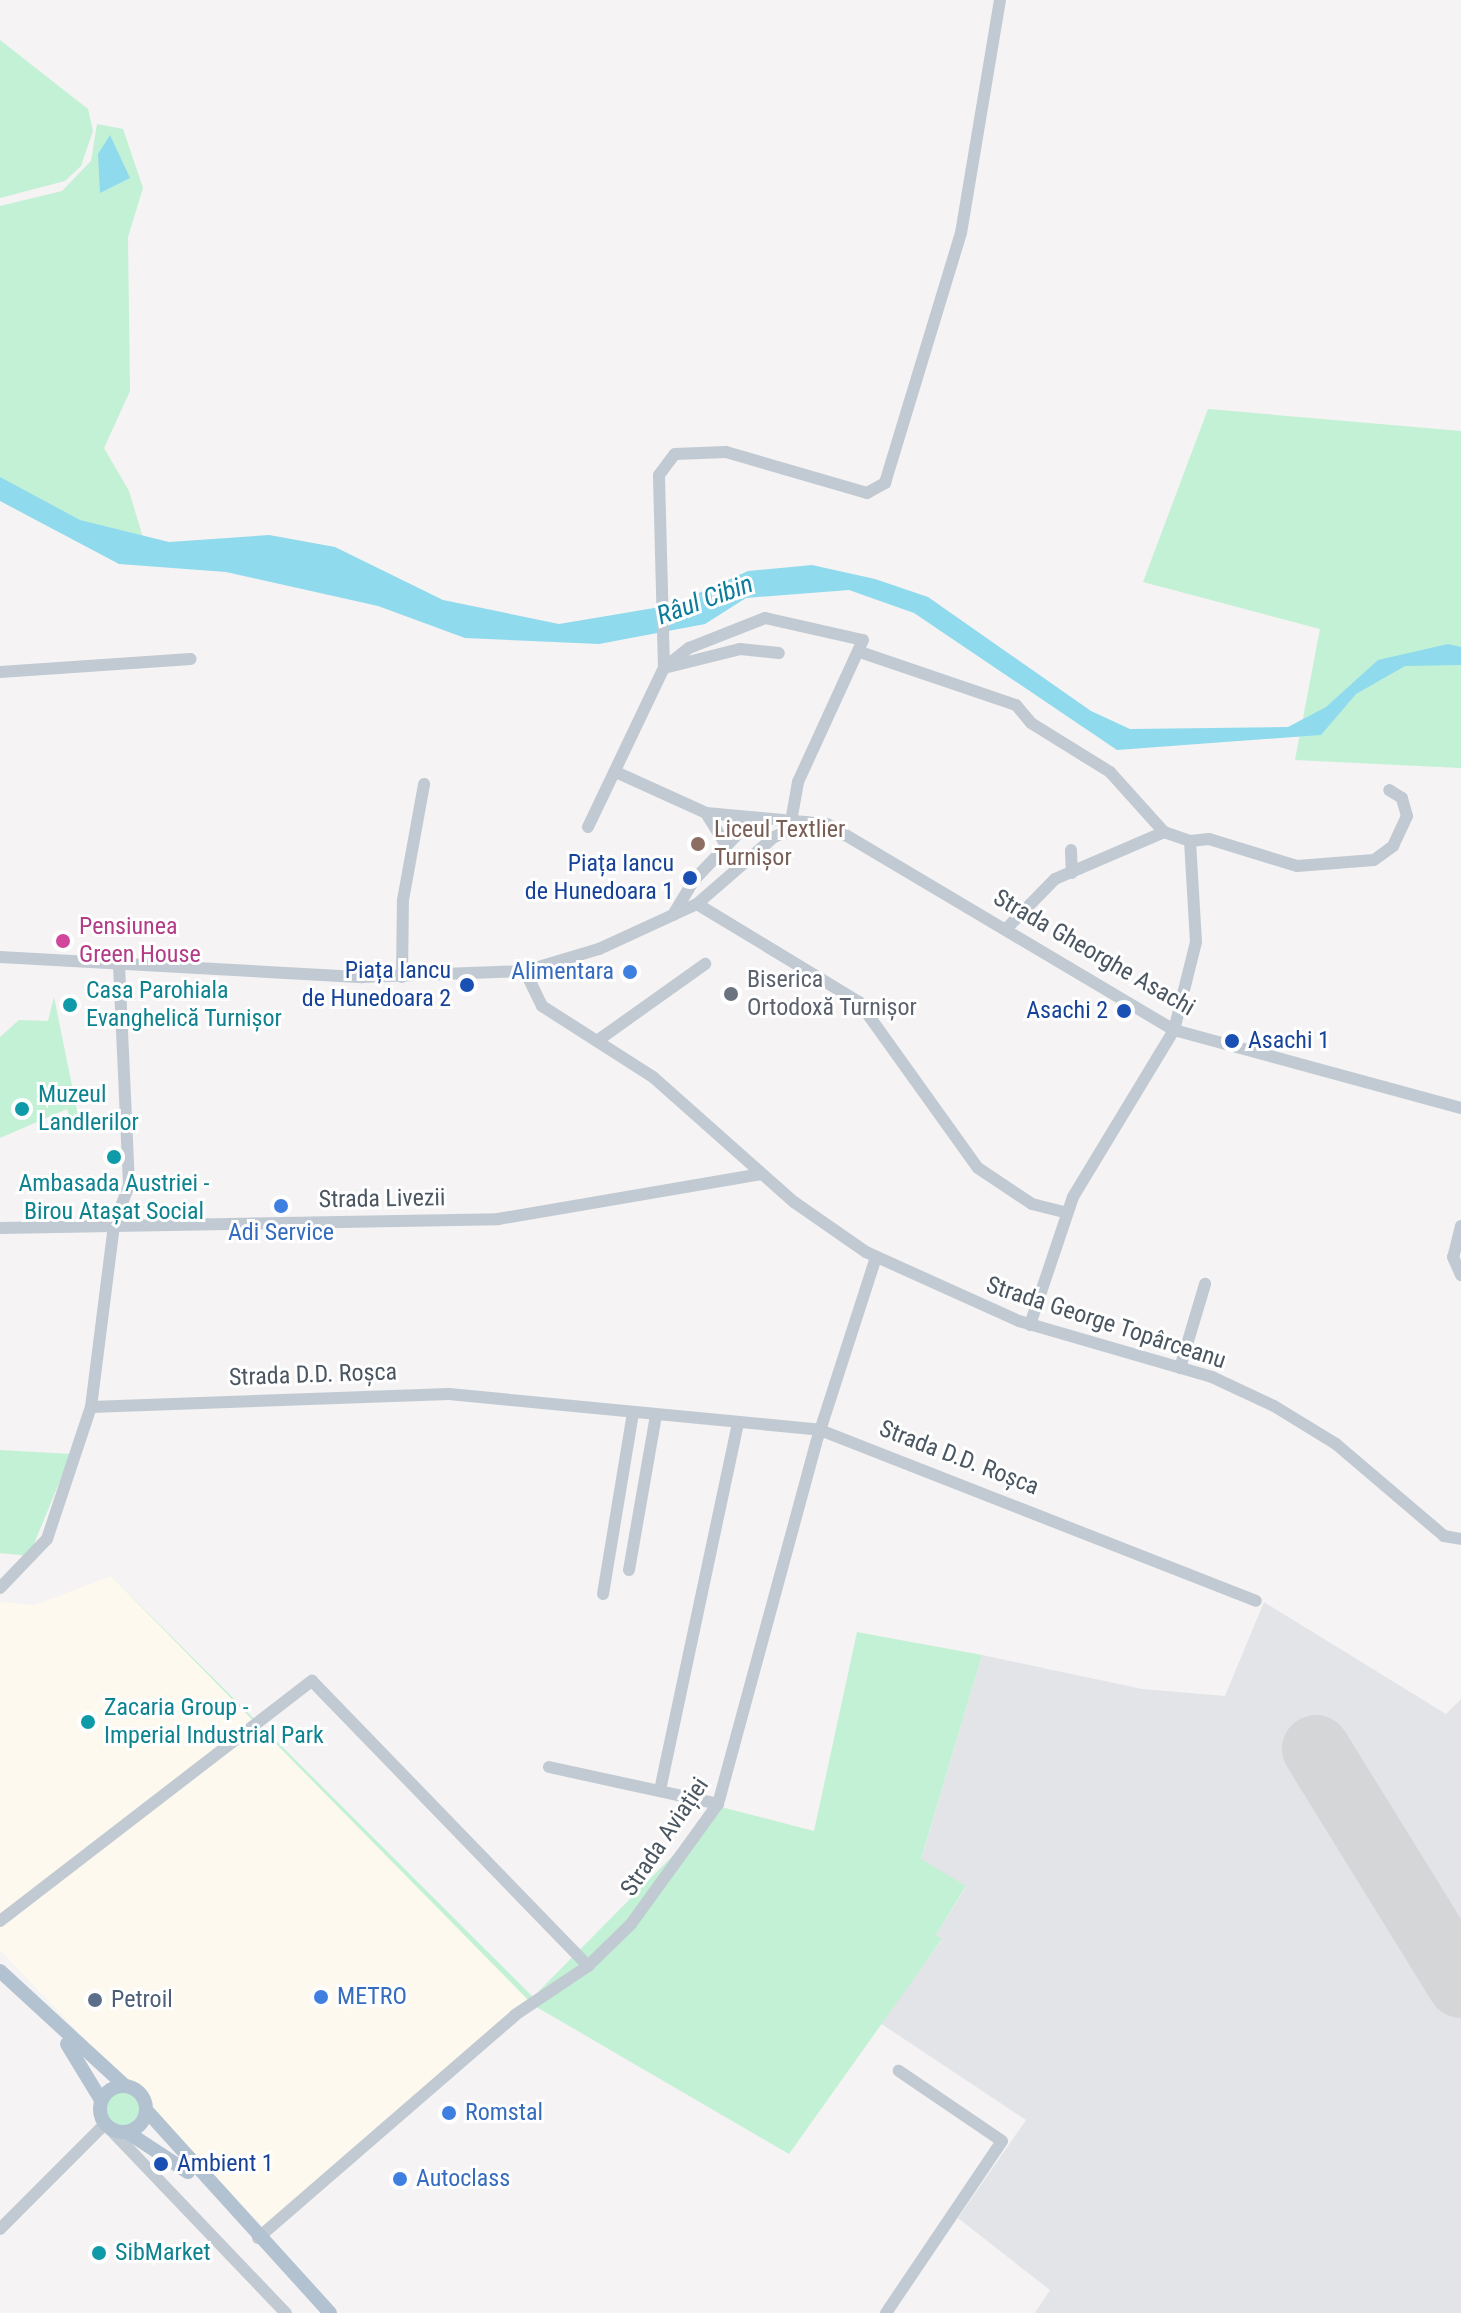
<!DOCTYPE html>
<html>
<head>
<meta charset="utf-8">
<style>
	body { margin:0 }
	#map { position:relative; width:1461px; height:2313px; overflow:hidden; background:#f5f3f3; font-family:"Roboto Condensed",sans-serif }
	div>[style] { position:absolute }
	.commercial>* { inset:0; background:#fdf9ef }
	.airport>* { inset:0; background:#e2e4e7 }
	.green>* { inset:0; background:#c3f1d5 }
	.round { border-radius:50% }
	.water>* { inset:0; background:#90daee }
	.runway>* { height:68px; margin:-34px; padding:0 34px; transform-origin:34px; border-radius:34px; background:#d5d6d8 }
	.minor>* { height:12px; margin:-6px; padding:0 6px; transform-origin:6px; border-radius:6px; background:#c1cad2 }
	.major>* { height:14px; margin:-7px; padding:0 7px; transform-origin:7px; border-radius:7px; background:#b3c2d1 }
	.major>.ring { margin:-7px; padding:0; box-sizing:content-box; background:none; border:14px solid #b3c2d1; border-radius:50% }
	.dots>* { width:22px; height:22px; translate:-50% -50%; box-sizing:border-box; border:4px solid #fff; border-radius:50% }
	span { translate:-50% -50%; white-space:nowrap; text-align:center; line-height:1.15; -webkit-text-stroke:6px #fff; paint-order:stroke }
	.education-label { font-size:24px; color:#785e54 }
	.left { translate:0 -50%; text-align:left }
	.transit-label { font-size:24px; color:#164399 }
	.right { translate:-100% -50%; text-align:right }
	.hotel-label { font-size:24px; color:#b23c85 }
	.street-label { font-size:24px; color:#4a5661 }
	.shop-label { font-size:24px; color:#366cbe }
	.worship-label { font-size:24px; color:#5b616d }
	.culture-label { font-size:24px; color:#0d838f }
	.service-label { font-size:24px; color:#4e5e75 }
	.water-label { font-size:26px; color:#0c7c9b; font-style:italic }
</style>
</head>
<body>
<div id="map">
	<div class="commercial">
		<i style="clip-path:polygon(111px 1576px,533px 2005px,269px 2233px,0 1950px,0 1602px,35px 1605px)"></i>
	</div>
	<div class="airport">
		<i style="clip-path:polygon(1264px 1602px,1446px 1714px,1461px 1699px,1461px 2313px,1035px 2313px,1050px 2290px,958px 2218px,1026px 2120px,880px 2023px,942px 1940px,936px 1935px,966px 1887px,921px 1860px,982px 1655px,1142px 1689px,1225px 1696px)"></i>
	</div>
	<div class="green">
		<i style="clip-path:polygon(0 40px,88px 109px,93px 131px,81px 166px,65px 181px,0 198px)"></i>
		<i style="clip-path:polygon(97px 124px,123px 129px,143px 188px,128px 237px,130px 391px,104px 448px,129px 491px,144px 541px,62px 523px,0 481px,0 206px,62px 191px,91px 161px)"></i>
		<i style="clip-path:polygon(1208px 409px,1461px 431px,1461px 768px,1295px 760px,1320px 629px,1143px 582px)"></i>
		<i style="clip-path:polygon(54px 997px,79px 1120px,70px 1120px,67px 1109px,0 1138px,0 1037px,19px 1020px,48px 1021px)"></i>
		<i style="clip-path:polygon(0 1450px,71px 1454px,29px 1556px,0 1553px)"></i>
		<i style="clip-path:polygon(111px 1576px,533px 1997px,721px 1807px,814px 1831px,857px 1632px,982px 1655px,921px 1859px,966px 1886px,936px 1935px,942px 1939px,789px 2154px,533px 2005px)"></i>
		<i class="round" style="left:105px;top:2091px;width:36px;height:36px"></i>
	</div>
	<div class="water">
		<i style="clip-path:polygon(110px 135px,130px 178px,100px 193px,98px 154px)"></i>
		<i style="clip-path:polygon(0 477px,80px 520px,169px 542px,269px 535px,335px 547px,443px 600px,559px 624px,672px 605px,748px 571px,812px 565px,875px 579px,928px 597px,1091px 711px,1130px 729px,1288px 727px,1326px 707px,1378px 660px,1448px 644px,1461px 647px,1461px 665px,1405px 666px,1356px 694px,1321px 735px,1117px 750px,914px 613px,849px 590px,746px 598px,705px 624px,599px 644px,465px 638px,378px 606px,226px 572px,119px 564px,0 501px)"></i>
	</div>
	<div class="runway">
		<i style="left:1316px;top:1749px;width:276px;rotate:58.3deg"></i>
	</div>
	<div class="minor">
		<i style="left:860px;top:652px;width:165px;rotate:18.8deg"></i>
		<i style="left:1016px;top:705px;width:23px;rotate:50deg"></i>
		<i style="left:1031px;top:723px;width:93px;rotate:31.8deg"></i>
		<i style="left:1110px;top:772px;width:81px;rotate:48deg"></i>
		<i style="left:1164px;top:832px;width:28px;rotate:19deg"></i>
		<i style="left:1190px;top:841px;width:101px;rotate:86.6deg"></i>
		<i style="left:1196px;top:942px;width:91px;rotate:104deg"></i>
		<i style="left:1174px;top:1030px;width:195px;rotate:121.2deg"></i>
		<i style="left:1073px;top:1197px;width:135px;rotate:108.6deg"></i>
		<i style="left:664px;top:668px;width:193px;rotate:-91.5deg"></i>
		<i style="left:659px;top:475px;width:26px;rotate:-53deg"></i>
		<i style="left:675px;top:454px;width:51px;rotate:-2.2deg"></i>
		<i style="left:726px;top:452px;width:147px;rotate:16.2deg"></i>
		<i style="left:867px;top:493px;width:21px;rotate:-29deg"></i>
		<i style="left:885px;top:483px;width:261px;rotate:-73.1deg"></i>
		<i style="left:961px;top:233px;width:236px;rotate:-80.5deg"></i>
		<i style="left:664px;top:668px;width:78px;rotate:-14deg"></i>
		<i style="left:740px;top:649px;width:39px;rotate:6deg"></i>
		<i style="left:0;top:672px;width:191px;rotate:-3.9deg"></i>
		<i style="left:618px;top:773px;width:97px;rotate:24.4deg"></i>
		<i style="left:706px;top:813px;width:121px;rotate:5.2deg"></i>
		<i style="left:827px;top:824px;width:404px;rotate:30.7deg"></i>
		<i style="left:1174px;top:1030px;width:297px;rotate:15.2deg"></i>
		<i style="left:706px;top:813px;width:38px;rotate:58deg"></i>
		<i style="left:588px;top:827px;width:176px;rotate:-64.5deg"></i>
		<i style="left:664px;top:668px;width:32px;rotate:-39deg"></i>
		<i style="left:689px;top:648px;width:82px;rotate:-21.5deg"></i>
		<i style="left:765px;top:618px;width:100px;rotate:12.7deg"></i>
		<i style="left:863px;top:640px;width:156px;rotate:114.6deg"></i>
		<i style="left:798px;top:782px;width:36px;rotate:100deg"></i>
		<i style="left:1190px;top:841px;width:19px;rotate:-6deg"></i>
		<i style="left:1209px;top:839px;width:92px;rotate:17.1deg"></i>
		<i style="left:1297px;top:866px;width:77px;rotate:-4.5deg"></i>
		<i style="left:1374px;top:860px;width:24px;rotate:-36deg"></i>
		<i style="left:1393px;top:846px;width:33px;rotate:-65deg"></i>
		<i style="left:1407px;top:816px;width:19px;rotate:-106deg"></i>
		<i style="left:1402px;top:798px;width:15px;rotate:-148deg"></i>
		<i style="left:1071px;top:850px;width:23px;rotate:88deg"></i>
		<i style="left:697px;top:904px;width:189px;rotate:31.2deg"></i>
		<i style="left:859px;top:1002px;width:204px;rotate:54.4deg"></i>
		<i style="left:978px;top:1168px;width:65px;rotate:33.7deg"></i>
		<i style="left:1032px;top:1204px;width:36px;rotate:14deg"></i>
		<i style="left:673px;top:915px;width:41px;rotate:-59deg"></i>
		<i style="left:694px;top:880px;width:86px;rotate:-46.4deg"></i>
		<i style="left:1006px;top:929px;width:70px;rotate:-45.6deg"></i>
		<i style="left:1055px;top:879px;width:119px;rotate:-23.3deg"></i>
		<i style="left:0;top:957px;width:363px;rotate:3.2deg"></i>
		<i style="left:362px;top:977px;width:163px;rotate:-2.1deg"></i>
		<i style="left:525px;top:971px;width:77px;rotate:-16.6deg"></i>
		<i style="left:599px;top:949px;width:108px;rotate:-24.7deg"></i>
		<i style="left:697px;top:904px;width:102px;rotate:-41deg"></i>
		<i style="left:774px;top:837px;width:36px;rotate:-24deg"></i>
		<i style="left:525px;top:971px;width:39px;rotate:64deg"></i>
		<i style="left:542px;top:1006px;width:132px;rotate:32.6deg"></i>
		<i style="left:653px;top:1077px;width:188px;rotate:41.6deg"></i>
		<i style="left:794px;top:1202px;width:88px;rotate:34.8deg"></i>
		<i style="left:866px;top:1252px;width:168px;rotate:24.3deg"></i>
		<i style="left:1019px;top:1321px;width:201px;rotate:16.2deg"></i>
		<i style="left:1212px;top:1377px;width:68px;rotate:25.1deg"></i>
		<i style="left:1274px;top:1406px;width:73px;rotate:31.5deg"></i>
		<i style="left:1336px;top:1444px;width:142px;rotate:40.4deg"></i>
		<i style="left:1444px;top:1536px;width:17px;rotate:10deg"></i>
		<i style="left:402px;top:977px;width:77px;rotate:-89.3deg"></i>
		<i style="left:403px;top:900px;width:118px;rotate:-79.7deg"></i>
		<i style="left:597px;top:1041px;width:133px;rotate:-35.5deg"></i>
		<i style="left:1461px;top:1226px;width:32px;rotate:104deg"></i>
		<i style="left:1453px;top:1257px;width:20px;rotate:66deg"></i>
		<i style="left:0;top:1228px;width:498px;rotate:-1deg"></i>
		<i style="left:498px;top:1219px;width:267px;rotate:-9.7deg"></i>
		<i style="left:1180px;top:1368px;width:88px;rotate:-73.4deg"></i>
		<i style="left:91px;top:1407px;width:358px;rotate:-2.1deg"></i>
		<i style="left:449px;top:1394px;width:373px;rotate:5.5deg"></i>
		<i style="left:820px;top:1430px;width:468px;rotate:21.4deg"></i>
		<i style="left:629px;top:1570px;width:157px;rotate:-80.1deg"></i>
		<i style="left:0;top:1588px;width:68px;rotate:-46.2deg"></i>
		<i style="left:47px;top:1539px;width:139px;rotate:-71.6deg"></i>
		<i style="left:91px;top:1407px;width:183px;rotate:-82.8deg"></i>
		<i style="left:114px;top:1225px;width:43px;rotate:-69.4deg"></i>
		<i style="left:129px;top:1185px;width:223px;rotate:-92.6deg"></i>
		<i style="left:603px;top:1594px;width:183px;rotate:-80.6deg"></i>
		<i style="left:549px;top:1767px;width:173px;rotate:12.3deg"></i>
		<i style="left:660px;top:1790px;width:375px;rotate:-78deg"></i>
		<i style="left:0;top:1921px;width:394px;rotate:-37.6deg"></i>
		<i style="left:312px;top:1681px;width:397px;rotate:45.9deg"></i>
		<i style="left:109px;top:2128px;width:256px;rotate:46.3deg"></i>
		<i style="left:0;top:2229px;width:148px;rotate:-45deg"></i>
		<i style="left:258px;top:2238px;width:340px;rotate:-40.9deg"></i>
		<i style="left:515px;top:2015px;width:88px;rotate:-33.9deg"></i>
		<i style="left:588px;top:1966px;width:60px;rotate:-44.3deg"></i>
		<i style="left:631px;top:1924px;width:148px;rotate:-54.1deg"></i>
		<i style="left:718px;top:1804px;width:374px;rotate:-74.8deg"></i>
		<i style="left:816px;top:1443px;width:195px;rotate:-72.1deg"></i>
		<i style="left:886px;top:2313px;width:207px;rotate:-56deg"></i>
		<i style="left:1002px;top:2141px;width:125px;rotate:-145.8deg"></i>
	</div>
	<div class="major">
		<i style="left:0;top:1971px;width:168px;rotate:42.6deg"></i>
		<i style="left:67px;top:2044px;width:66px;rotate:58.7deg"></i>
		<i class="ring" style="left:100px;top:2086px;width:32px;height:32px"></i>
		<i style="left:146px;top:2110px;width:274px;rotate:47.8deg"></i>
		<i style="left:127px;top:2132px;width:73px;rotate:33.3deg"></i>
	</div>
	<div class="dots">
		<i style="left:698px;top:844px;background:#8d6e63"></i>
		<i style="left:690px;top:878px;background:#1a4fb4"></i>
		<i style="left:63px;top:941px;background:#d1479c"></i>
		<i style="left:630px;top:972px;background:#3f7fe0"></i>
		<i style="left:467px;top:985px;background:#1a4fb4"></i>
		<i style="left:731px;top:994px;background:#6b7280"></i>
		<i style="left:70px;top:1005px;background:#0f9aa8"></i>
		<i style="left:1124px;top:1011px;background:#1a4fb4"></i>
		<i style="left:1232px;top:1041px;background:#1a4fb4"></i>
		<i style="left:22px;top:1109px;background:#0f9aa8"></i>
		<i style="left:114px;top:1157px;background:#0f9aa8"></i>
		<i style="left:281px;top:1206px;background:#3f7fe0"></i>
		<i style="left:88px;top:1722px;background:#0f9aa8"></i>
		<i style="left:321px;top:1997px;background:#3f7fe0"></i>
		<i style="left:95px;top:2000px;background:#5c6f8a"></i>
		<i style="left:449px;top:2113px;background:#3f7fe0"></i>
		<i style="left:161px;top:2164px;background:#1a4fb4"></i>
		<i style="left:400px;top:2179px;background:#3f7fe0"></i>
		<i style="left:99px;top:2253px;background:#0f9aa8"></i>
	</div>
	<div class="education-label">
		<span class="left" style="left:714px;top:844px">Liceul Textlier<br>Turnișor</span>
	</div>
	<div class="transit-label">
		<span class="right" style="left:674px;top:878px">Piața Iancu<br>de Hunedoara 1</span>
		<span class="right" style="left:451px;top:985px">Piața Iancu<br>de Hunedoara 2</span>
		<span class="right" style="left:1108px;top:1011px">Asachi 2</span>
		<span class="left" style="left:1248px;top:1041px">Asachi 1</span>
		<span class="left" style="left:177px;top:2164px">Ambient 1</span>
	</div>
	<div class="hotel-label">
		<span class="left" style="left:79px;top:941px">Pensiunea<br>Green House</span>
	</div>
	<div class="street-label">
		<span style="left:1094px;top:953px;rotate:30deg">Strada Gheorghe Asachi</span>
		<span style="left:382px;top:1199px;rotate:-1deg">Strada Livezii</span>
		<span style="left:1106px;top:1323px;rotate:18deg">Strada George Topârceanu</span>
		<span style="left:313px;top:1375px;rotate:-2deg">Strada D.D. Roșca</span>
		<span style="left:959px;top:1458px;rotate:21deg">Strada D.D. Roșca</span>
		<span style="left:665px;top:1837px;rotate:-56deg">Strada Aviației</span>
	</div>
	<div class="shop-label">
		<span class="right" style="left:614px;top:972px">Alimentara</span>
		<span style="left:281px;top:1233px">Adi Service</span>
		<span class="left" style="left:337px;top:1997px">METRO</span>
		<span class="left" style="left:465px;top:2113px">Romstal</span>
		<span class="left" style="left:416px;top:2179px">Autoclass</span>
	</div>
	<div class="worship-label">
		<span class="left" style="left:747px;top:994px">Biserica<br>Ortodoxă Turnișor</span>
	</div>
	<div class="culture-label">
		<span class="left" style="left:86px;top:1005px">Casa Parohiala<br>Evanghelică Turnișor</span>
		<span class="left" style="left:38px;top:1109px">Muzeul<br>Landlerilor</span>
		<span style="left:114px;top:1198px">Ambasada Austriei -<br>Birou Atașat Social</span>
		<span class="left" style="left:104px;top:1722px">Zacaria Group -<br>Imperial Industrial Park</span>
		<span class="left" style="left:115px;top:2253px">SibMarket</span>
	</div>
	<div class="service-label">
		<span class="left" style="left:111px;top:2000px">Petroil</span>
	</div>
	<div class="water-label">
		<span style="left:705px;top:600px;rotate:-20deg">Râul Cibin</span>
	</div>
</div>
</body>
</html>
